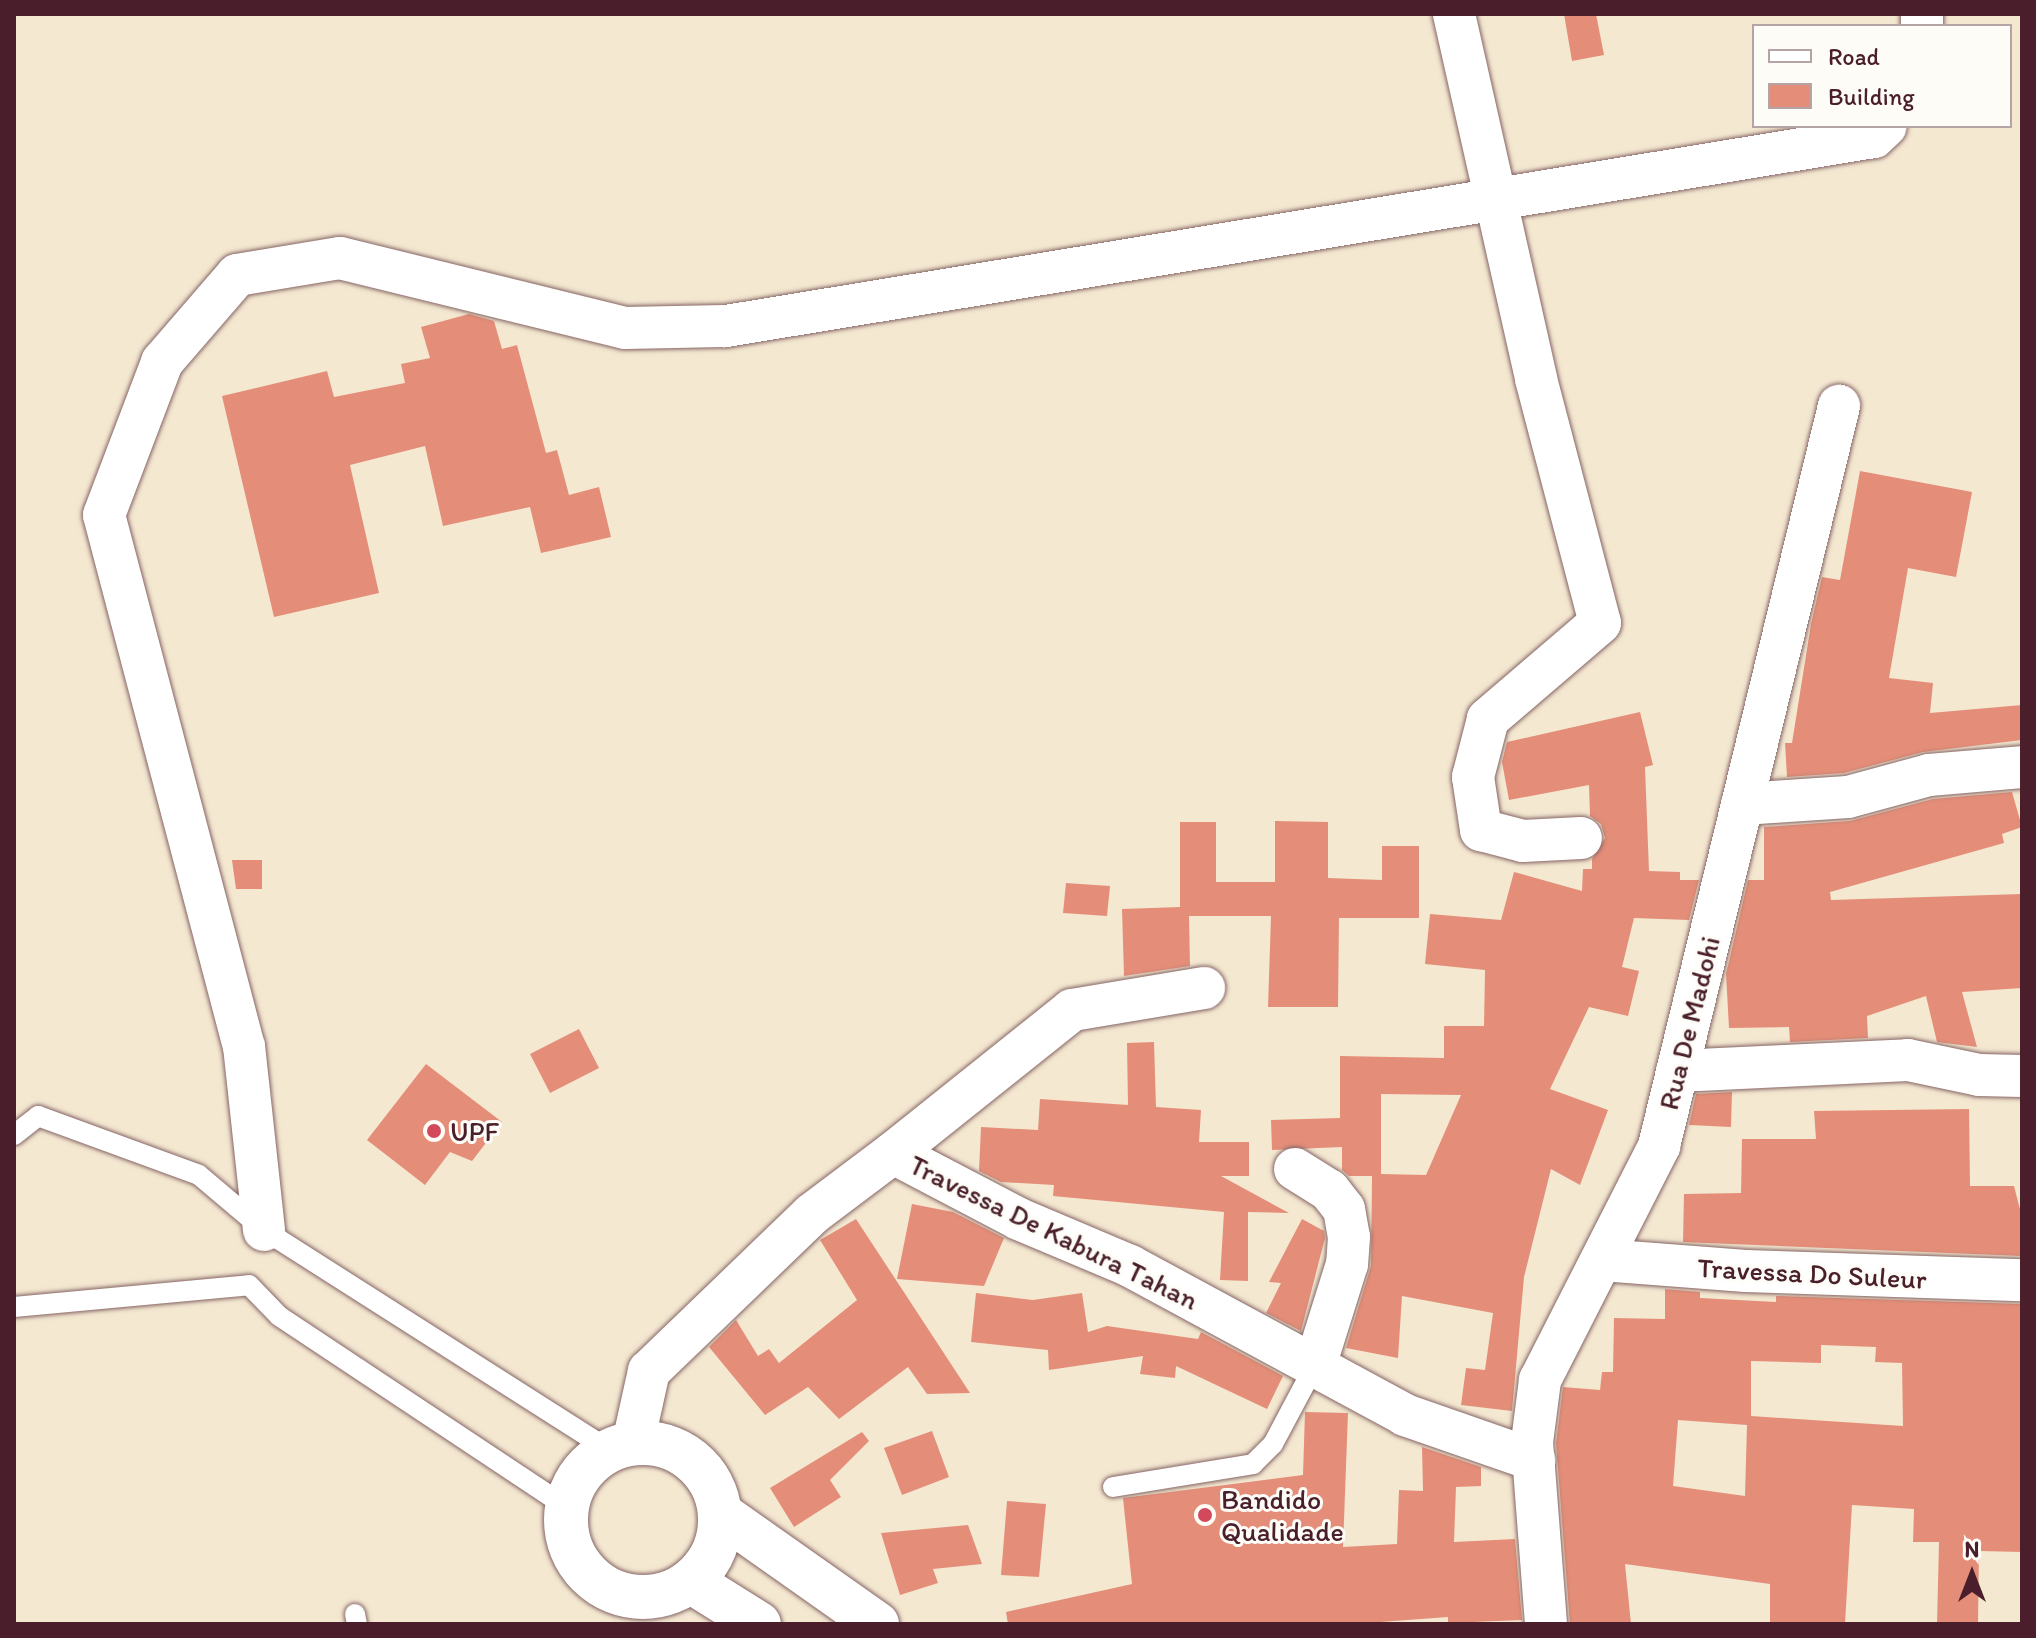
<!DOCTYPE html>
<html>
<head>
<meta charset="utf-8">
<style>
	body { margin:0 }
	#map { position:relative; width:2036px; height:1638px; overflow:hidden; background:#f4e8d1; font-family:Itim,sans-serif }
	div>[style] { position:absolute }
	.building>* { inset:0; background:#e48e79 }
	.roads { filter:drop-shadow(0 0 2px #866565) drop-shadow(0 0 2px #866565) }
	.lane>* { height:20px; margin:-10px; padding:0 10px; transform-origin:10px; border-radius:10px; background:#fff }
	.street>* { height:42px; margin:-21px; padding:0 21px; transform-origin:21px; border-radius:21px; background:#fff }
	.secondary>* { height:44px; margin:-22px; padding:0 22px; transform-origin:22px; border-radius:22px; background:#fff }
	.secondary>.ring { margin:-22px; padding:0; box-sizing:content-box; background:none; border:44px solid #fff; border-radius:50% }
	.dots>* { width:22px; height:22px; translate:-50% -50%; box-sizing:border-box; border:4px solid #fdfcf7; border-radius:50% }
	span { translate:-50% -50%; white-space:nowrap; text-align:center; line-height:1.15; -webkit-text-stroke:6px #fdfcf7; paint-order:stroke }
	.street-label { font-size:28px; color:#4a1f2b }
	.poi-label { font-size:28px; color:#4a1f2b }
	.left { translate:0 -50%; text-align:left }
	.frame { position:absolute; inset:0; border:16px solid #4a1f2b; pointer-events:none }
	.legend { position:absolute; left:1752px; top:24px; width:260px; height:104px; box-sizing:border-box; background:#fdfcf7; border:2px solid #b5a4a5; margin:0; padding:10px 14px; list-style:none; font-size:24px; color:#4a1f2b }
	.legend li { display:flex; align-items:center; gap:16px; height:40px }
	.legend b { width:40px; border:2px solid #b5a4a5 }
	.north { position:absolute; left:1932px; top:1534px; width:80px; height:80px; -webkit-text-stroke:6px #fdfcf7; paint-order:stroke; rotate:0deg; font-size:22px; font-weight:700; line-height:32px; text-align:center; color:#4a1f2b }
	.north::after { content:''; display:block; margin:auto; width:28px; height:36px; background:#4a1f2b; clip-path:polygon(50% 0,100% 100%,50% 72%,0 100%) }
</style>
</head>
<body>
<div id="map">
	<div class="building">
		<i style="clip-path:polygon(1564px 14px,1596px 14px,1604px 55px,1572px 61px)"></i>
		<i style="clip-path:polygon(469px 314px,494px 321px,502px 349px,517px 345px,546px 453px,557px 450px,569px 495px,599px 487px,611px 537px,541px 553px,530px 507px,443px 526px,425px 446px,350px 465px,379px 593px,274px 617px,222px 396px,327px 371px,334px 397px,405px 383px,401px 364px,430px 358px,421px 327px)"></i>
		<i style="clip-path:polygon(1860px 471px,1972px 492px,1956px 577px,1908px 568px,1889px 678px,1933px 683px,1930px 713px,2022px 705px,2022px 740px,1923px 752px,1844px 773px,1787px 777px,1785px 743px,1792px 743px,1811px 624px,1822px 577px,1840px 580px)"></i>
		<i style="clip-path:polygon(evenodd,1640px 712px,1653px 765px,1645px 767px,1649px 871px,1680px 872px,1680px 880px,1699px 880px,1689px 920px,1634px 918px,1622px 967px,1639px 971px,1628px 1016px,1589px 1007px,1550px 1089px,1608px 1110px,1580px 1185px,1551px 1169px,1524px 1277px,1512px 1411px,1461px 1405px,1466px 1368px,1485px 1370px,1493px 1313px,1402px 1296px,1398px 1358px,1346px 1348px,1371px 1266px,1372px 1176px,1349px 1176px,1342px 1170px,1342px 1147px,1272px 1150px,1271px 1120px,1340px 1118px,1340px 1056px,1444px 1058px,1444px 1026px,1484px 1026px,1485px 970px,1425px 964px,1430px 914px,1501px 920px,1514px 872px,1582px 891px,1583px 869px,1592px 869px,1592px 859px,1605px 838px,1601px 824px,1590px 816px,1589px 785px,1509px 800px,1502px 762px,1507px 742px,1640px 712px,1381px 1094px,1461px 1095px,1426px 1175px,1381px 1174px,1381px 1094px)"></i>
		<i style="clip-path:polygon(2012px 792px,2022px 827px,2002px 834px,2004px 843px,1830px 892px,1831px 900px,2022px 894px,2022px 988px,1962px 992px,1977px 1047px,1937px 1042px,1926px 996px,1867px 1016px,1868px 1038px,1790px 1042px,1789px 1027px,1729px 1028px,1726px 974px,1748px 880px,1764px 880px,1764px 827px,1850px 821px,1933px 799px)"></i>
		<i style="clip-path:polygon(1275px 821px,1328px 822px,1328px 878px,1382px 880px,1382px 846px,1419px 846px,1419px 918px,1339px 918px,1338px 1007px,1268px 1007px,1271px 916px,1189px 916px,1190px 966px,1124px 976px,1122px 909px,1180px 907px,1180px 822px,1216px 822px,1216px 882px,1275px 882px)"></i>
		<i style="clip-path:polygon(232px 860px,262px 860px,262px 889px,236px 889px)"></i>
		<i style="clip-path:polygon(1066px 883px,1110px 886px,1107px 916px,1063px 913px)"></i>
		<i style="clip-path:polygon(579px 1029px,599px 1068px,550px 1093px,530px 1054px)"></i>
		<i style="clip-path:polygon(1154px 1042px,1156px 1107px,1201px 1110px,1199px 1142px,1249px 1142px,1249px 1176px,1221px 1176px,1289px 1213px,1248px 1212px,1248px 1281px,1220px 1280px,1224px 1212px,1053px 1196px,1054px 1185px,1001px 1182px,979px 1171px,981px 1127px,1038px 1130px,1040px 1099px,1128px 1105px,1127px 1043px)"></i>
		<i style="clip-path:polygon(426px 1064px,502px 1122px,472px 1161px,450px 1152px,425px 1185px,367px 1140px)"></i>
		<i style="clip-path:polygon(1732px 1092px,1731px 1127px,1689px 1125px,1696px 1094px)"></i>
		<i style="clip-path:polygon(1969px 1109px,1970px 1186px,2014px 1186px,2022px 1217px,2022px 1256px,1683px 1242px,1684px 1194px,1741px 1193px,1742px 1139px,1816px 1139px,1814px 1111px)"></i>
		<i style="clip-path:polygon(912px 1204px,953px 1212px,1004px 1238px,984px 1286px,897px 1279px)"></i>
		<i style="clip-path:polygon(856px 1219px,970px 1393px,927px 1394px,908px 1367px,839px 1419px,808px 1387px,765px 1415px,709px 1347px,736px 1320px,758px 1356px,769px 1349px,779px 1363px,857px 1300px,820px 1240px)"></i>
		<i style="clip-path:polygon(1302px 1219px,1324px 1231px,1325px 1238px,1301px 1331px,1266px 1313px,1281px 1283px,1269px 1282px)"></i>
		<i style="clip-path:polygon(evenodd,1665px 1289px,1700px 1292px,1700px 1298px,1776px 1302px,1776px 1296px,2022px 1304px,2022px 1552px,1979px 1551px,1978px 1624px,1937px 1624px,1939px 1542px,1913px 1542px,1914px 1509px,1852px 1505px,1845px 1624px,1770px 1624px,1770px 1584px,1625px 1564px,1631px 1624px,1570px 1624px,1556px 1443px,1563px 1387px,1600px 1390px,1602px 1372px,1613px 1372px,1614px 1318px,1665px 1319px,1665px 1289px,1821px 1345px,1876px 1347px,1875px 1362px,1902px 1363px,1903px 1426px,1751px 1416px,1751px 1361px,1821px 1363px,1821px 1345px,1665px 1289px,1678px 1420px,1747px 1425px,1745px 1496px,1673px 1486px,1678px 1420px)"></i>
		<i style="clip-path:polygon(976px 1293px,1033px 1300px,1082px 1293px,1088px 1332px,1107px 1326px,1198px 1339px,1201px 1332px,1283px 1376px,1267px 1409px,1176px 1366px,1175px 1378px,1140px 1374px,1143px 1356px,1049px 1370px,1048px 1350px,971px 1342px)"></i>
		<i style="clip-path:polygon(1305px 1412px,1348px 1413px,1343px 1547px,1397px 1544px,1399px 1490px,1423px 1491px,1422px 1447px,1481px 1467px,1481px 1486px,1456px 1487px,1454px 1542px,1515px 1539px,1522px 1620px,1448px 1623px,1448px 1617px,1354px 1624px,1008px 1624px,1006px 1612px,1132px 1584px,1123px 1498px,1303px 1475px)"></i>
		<i style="clip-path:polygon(932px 1431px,949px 1477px,902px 1495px,884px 1448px)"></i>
		<i style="clip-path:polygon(862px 1432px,869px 1441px,830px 1480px,841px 1497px,794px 1527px,770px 1488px)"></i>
		<i style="clip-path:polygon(1007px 1501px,1046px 1504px,1039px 1577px,1001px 1575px)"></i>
		<i style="clip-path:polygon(968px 1525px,982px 1564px,933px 1569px,938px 1583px,900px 1595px,881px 1533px)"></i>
	</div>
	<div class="roads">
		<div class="lane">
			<i style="left:14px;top:1135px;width:31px;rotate:-38deg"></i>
			<i style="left:38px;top:1116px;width:171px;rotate:20.1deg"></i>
			<i style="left:199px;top:1175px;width:85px;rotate:40.2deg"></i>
			<i style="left:264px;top:1230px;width:409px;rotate:32.5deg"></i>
			<i style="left:14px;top:1307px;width:236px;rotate:-5.3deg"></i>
			<i style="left:249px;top:1285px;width:43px;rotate:45.9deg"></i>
			<i style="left:279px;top:1316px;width:345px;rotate:33.6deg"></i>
			<i style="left:1113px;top:1487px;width:142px;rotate:-9.3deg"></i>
			<i style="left:1253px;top:1464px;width:28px;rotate:-45deg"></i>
			<i style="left:1273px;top:1444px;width:92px;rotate:-62deg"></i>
			<i style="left:355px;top:1614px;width:10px;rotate:79deg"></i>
		</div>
		<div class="street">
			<i style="left:1454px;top:14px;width:374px;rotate:77.3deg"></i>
			<i style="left:1536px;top:379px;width:252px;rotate:75.3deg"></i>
			<i style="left:1600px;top:623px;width:148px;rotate:139.4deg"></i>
			<i style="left:1488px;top:719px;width:60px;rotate:104.5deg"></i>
			<i style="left:1473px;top:777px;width:54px;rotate:81.4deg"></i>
			<i style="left:1481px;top:830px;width:43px;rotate:14.7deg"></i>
			<i style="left:1523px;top:841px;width:58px;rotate:-3deg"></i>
			<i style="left:1922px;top:26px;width:12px;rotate:-90deg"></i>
			<i style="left:1742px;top:804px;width:106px;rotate:-3.8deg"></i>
			<i style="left:1848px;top:797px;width:84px;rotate:-15.2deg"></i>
			<i style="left:1929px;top:775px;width:93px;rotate:-4.9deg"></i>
			<i style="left:1677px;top:1071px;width:231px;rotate:-2.7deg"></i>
			<i style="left:1908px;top:1060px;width:73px;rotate:11.9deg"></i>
			<i style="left:1979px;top:1075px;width:43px;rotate:1.3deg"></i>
			<i style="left:893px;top:1153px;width:229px;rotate:-38.6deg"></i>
			<i style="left:1072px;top:1010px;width:134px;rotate:-9.5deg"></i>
			<i style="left:1295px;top:1169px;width:40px;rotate:32deg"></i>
			<i style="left:1329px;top:1190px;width:24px;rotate:52deg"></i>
			<i style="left:1344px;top:1209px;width:28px;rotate:80deg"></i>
			<i style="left:1349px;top:1237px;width:27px;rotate:94deg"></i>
			<i style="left:1347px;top:1264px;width:104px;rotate:107.4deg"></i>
			<i style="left:264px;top:1230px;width:184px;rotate:-96.2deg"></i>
			<i style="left:244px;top:1047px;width:550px;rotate:-104.74deg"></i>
			<i style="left:104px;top:515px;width:164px;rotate:-69.2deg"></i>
			<i style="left:162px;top:362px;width:115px;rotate:-49.2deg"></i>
			<i style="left:237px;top:275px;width:104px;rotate:-9.4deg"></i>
			<i style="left:340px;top:258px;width:293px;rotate:13.8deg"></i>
			<i style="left:625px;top:328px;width:101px;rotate:-1.1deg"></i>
			<i style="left:726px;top:326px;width:1163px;rotate:-9.35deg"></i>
			<i style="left:1874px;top:137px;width:16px;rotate:-43deg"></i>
			<i style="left:1602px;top:1260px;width:144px;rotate:4.4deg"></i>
			<i style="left:1746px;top:1271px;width:276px;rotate:1.9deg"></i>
			<i style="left:633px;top:1443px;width:74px;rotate:-77.5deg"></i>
			<i style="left:649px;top:1371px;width:226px;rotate:-43.9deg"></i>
			<i style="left:812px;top:1214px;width:101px;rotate:-37deg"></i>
			<i style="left:893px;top:1153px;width:142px;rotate:27.6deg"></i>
			<i style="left:1019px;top:1219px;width:121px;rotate:22.9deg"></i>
			<i style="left:1130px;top:1266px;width:313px;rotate:28.4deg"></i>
			<i style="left:1405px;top:1415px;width:137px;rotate:19.2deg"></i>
			<i style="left:1546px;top:1624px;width:183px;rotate:-94.4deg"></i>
			<i style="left:1532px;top:1442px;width:63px;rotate:-82.6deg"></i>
			<i style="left:1540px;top:1380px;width:263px;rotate:-63deg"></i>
			<i style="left:1659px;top:1146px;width:762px;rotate:-76.33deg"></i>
		</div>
		<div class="secondary">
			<i class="ring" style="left:566px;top:1443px;width:110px;height:110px"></i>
			<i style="left:721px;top:1514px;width:191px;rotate:35.2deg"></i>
			<i style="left:692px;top:1582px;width:79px;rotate:32.1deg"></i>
		</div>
	</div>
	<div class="dots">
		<i style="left:434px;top:1131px;background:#d1495b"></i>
		<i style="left:1205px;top:1515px;background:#d1495b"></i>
	</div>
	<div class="street-label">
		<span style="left:1689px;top:1023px;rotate:-76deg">Rua De Madohi</span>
		<span style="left:1054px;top:1232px;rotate:26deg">Travessa De Kabura Tahan</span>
		<span style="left:1812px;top:1273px;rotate:3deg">Travessa Do Suleur</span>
	</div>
	<div class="poi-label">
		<span class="left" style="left:450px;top:1131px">UPF</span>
		<span class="left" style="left:1221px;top:1515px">Bandido<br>Qualidade</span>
	</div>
	<div class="frame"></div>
	<ul class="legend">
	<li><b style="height:10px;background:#fff"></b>Road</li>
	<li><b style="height:22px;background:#e48e79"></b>Building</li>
	</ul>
	<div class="north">N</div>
</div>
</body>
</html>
